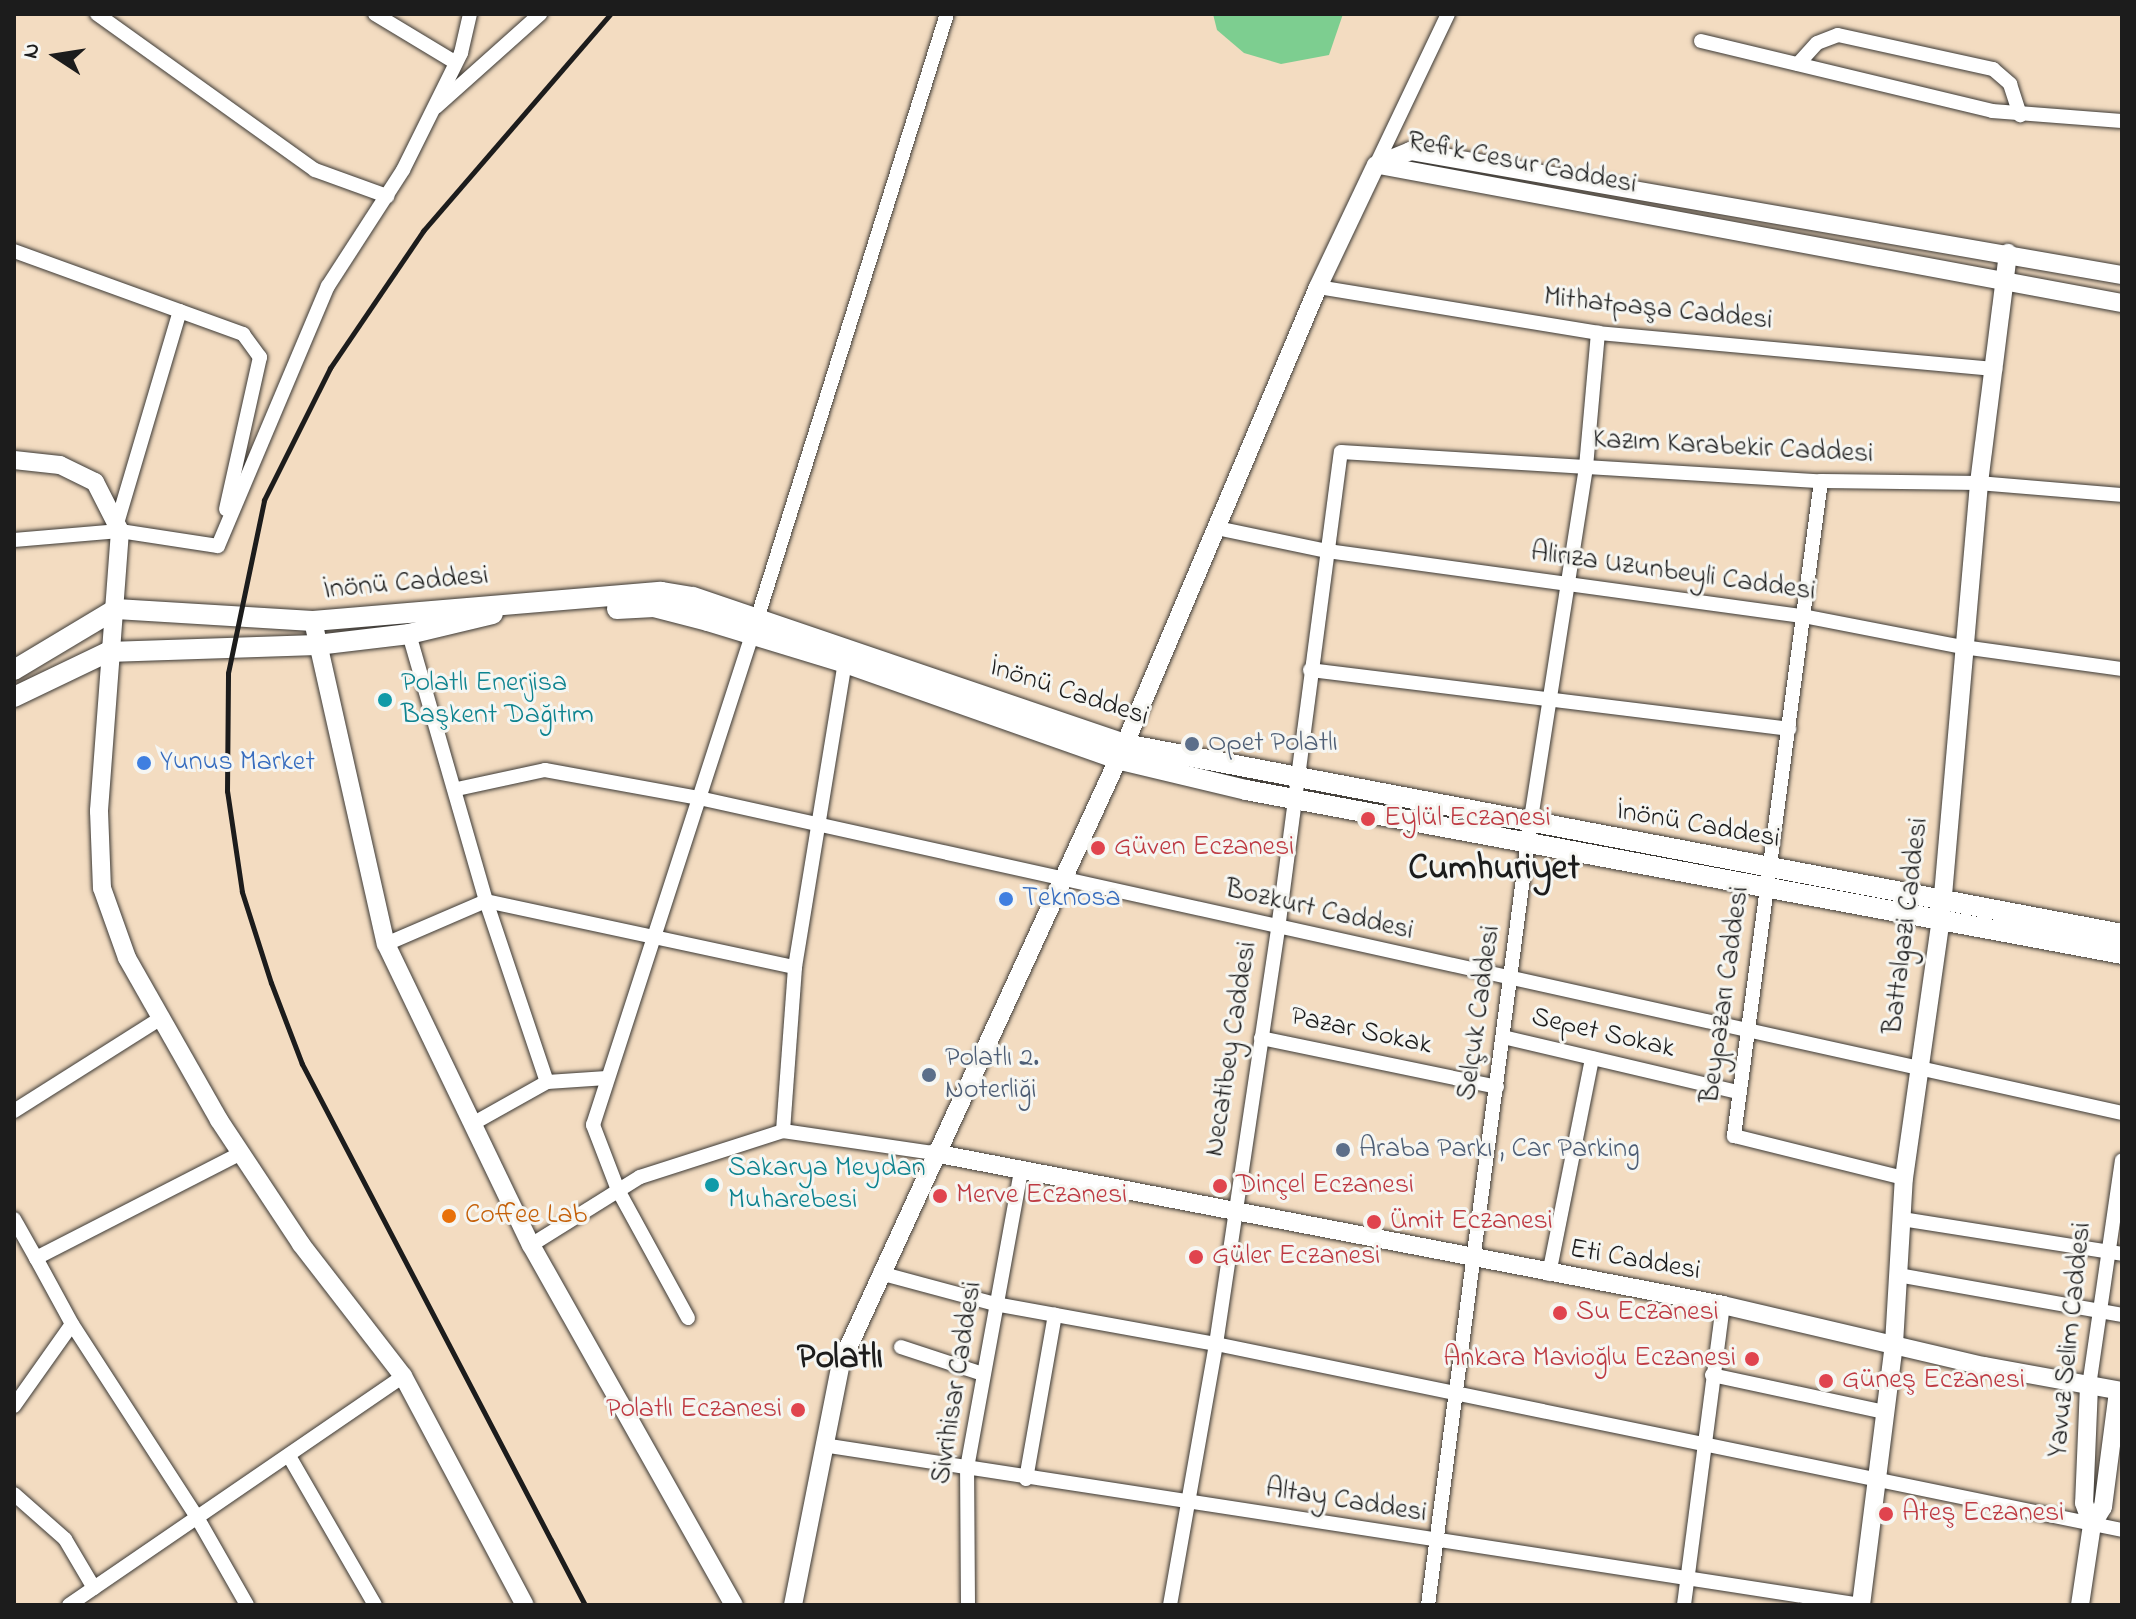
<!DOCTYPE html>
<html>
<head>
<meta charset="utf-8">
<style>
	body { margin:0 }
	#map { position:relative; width:2136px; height:1619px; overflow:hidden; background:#f3dcc1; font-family:"Indie Flower",sans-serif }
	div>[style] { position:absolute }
	.green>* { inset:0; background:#7dce90 }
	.roads { filter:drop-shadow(0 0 2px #3c3935) drop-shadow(0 0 2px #3c3935) }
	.minor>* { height:14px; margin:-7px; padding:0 7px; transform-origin:7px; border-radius:7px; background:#fff }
	.tertiary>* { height:18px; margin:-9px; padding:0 9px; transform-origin:9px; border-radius:9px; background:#fff }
	.secondary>* { height:20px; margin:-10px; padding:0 10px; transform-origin:10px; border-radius:10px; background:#fff }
	.rail>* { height:5px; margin:-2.5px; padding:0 2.5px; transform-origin:2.5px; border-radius:2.5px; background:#1c1c1c }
	.dots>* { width:22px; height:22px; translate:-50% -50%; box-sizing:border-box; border:4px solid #f6f6f2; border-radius:50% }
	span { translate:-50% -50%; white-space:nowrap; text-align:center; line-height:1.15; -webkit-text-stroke:6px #f6f6f2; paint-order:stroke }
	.street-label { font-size:28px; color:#1c1c1c }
	.culture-label { font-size:28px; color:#0d838f }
	.left { translate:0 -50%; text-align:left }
	.service-label { font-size:28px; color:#4e5e75 }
	.shop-label { font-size:28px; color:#366cbe }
	.health-label { font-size:28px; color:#be3a42 }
	.right { translate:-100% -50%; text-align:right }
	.food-label { font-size:28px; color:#c56008 }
	.district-label { font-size:36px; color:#1c1c1c; font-weight:700 }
	.frame { position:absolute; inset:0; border:16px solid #1c1c1c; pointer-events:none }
	.north { position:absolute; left:16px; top:16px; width:80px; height:80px; -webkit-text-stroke:6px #f6f6f2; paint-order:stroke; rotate:282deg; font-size:22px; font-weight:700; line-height:32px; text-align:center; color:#1c1c1c }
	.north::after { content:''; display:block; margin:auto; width:28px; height:36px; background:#1c1c1c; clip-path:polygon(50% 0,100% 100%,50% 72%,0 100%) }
</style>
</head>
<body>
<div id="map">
	<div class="green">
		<i style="clip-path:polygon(1213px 14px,1343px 14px,1329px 55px,1281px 64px,1244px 53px,1217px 30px)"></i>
	</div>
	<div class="roads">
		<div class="minor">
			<i style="left:97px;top:14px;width:268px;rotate:35.6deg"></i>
			<i style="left:315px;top:170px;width:77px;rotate:19.9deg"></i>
			<i style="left:375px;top:14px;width:91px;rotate:31.1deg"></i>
			<i style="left:1701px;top:41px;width:299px;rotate:13.5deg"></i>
			<i style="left:1992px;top:111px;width:130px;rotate:4.4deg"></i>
			<i style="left:1798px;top:64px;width:28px;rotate:-48deg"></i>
			<i style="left:1817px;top:43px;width:22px;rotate:-21deg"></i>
			<i style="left:1838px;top:35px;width:159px;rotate:12.4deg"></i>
			<i style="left:1993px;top:69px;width:23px;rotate:41deg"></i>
			<i style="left:2010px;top:84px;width:33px;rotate:72deg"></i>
			<i style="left:436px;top:107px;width:140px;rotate:-41.8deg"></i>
			<i style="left:1376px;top:165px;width:167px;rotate:-64.5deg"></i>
			<i style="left:14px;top:251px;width:244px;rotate:19.9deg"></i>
			<i style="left:243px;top:334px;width:29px;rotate:54deg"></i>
			<i style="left:260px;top:357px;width:156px;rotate:102.6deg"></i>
			<i style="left:1318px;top:287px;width:284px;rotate:9.3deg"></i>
			<i style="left:1598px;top:333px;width:399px;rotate:5.2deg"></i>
			<i style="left:1821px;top:481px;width:661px;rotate:97.57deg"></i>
			<i style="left:1734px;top:1136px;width:175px;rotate:13.9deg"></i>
			<i style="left:118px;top:520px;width:218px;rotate:-73.5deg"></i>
			<i style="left:1217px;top:528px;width:112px;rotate:11.8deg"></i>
			<i style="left:1327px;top:551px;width:480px;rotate:7.8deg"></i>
			<i style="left:1803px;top:616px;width:163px;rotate:11deg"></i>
			<i style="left:1963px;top:647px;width:161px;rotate:7.9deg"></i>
			<i style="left:14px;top:540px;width:106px;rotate:-4.9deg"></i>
			<i style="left:120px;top:531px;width:99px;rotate:8.7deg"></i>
			<i style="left:218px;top:546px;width:282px;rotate:-67.1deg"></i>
			<i style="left:328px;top:286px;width:138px;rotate:-57.1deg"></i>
			<i style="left:403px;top:170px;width:131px;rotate:-63.6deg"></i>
			<i style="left:461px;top:53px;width:40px;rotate:-77deg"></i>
			<i style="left:757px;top:619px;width:634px;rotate:-72.57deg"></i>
			<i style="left:409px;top:634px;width:278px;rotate:73.9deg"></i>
			<i style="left:486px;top:901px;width:191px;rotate:71.4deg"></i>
			<i style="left:1310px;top:670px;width:483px;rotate:7deg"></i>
			<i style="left:457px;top:789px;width:90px;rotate:-12.2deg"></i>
			<i style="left:545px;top:770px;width:157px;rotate:10.3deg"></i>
			<i style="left:699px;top:798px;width:1457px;rotate:12.48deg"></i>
			<i style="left:386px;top:944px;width:109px;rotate:-23.3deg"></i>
			<i style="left:486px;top:901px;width:316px;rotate:12.1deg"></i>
			<i style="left:1503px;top:1037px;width:241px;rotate:13.2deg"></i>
			<i style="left:1261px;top:1038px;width:241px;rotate:11.7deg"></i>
			<i style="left:14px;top:1111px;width:174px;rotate:-32.3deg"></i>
			<i style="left:474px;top:1123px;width:84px;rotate:-29.3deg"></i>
			<i style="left:547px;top:1082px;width:60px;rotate:-3.8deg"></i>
			<i style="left:783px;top:1131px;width:164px;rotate:-85.8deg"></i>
			<i style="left:795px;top:967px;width:308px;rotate:-80.7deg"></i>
			<i style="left:14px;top:1219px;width:45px;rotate:60.6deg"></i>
			<i style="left:1902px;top:1219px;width:223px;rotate:9deg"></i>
			<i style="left:531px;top:1245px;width:128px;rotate:-32deg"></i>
			<i style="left:640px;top:1177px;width:150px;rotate:-17.8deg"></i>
			<i style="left:783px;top:1131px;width:153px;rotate:8.3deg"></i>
			<i style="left:880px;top:1273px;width:119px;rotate:15.1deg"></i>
			<i style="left:995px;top:1304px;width:225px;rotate:10.3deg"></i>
			<i style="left:1216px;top:1344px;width:925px;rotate:11.6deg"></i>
			<i style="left:1549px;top:1274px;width:220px;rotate:-78.7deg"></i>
			<i style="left:1898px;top:1275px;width:228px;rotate:10.1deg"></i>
			<i style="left:688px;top:1318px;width:146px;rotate:-118.7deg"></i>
			<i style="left:618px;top:1190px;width:70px;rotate:-111deg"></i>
			<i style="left:593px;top:1125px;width:515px;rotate:-72.02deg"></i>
			<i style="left:72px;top:1324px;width:232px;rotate:57.1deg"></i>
			<i style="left:198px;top:1519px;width:99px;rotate:60.3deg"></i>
			<i style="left:901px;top:1347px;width:86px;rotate:18.2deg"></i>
			<i style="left:1712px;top:1375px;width:177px;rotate:12.1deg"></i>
			<i style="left:2089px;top:1386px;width:228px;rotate:-81.7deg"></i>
			<i style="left:14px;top:1406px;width:100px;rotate:-54.7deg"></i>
			<i style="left:72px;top:1324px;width:75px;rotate:-118.6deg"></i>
			<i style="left:36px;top:1258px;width:230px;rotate:-27.1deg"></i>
			<i style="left:823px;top:1445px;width:1050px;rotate:8.76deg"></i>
			<i style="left:289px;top:1456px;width:172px;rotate:60deg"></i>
			<i style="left:1026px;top:1479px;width:167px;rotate:-80deg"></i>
			<i style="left:14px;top:1494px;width:68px;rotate:41.4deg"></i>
			<i style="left:65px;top:1539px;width:57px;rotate:59.4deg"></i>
			<i style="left:69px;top:1605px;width:405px;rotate:-34.4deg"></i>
			<i style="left:968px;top:1605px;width:137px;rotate:-90.4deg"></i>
			<i style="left:967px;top:1468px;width:303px;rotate:-79.7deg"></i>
			<i style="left:1170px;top:1605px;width:265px;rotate:-80deg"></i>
			<i style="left:1216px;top:1344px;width:420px;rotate:-81.5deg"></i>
			<i style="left:1278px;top:929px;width:481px;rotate:-82.5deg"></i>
			<i style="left:1341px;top:452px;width:481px;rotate:3.5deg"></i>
			<i style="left:1821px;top:481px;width:158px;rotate:0.7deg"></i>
			<i style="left:1979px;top:483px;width:144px;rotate:4.8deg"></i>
			<i style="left:1428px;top:1605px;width:787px;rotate:-82.55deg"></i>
			<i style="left:1530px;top:825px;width:362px;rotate:-81.1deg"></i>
			<i style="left:1586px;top:467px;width:135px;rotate:-84.9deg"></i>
			<i style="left:1684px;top:1605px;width:303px;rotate:-82.6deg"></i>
		</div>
		<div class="tertiary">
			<i style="left:1376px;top:165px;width:37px;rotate:-22deg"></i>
			<i style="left:1410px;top:151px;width:723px;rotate:9.88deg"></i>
			<i style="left:1379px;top:165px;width:756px;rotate:10.52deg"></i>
			<i style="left:14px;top:460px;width:46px;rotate:6.2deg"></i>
			<i style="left:60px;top:465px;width:39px;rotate:26deg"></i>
			<i style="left:95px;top:482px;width:55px;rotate:63deg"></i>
			<i style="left:120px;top:531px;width:281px;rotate:94.3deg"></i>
			<i style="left:99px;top:811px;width:77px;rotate:87.8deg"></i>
			<i style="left:102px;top:888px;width:74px;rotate:70.3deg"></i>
			<i style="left:127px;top:958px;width:186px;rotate:60.4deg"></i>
			<i style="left:219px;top:1120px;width:149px;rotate:56.5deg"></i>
			<i style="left:301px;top:1244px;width:167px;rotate:52.3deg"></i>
			<i style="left:403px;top:1376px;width:259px;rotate:62deg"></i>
			<i style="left:313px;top:621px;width:331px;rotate:77.3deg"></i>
			<i style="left:386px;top:944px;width:334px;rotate:64.3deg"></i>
			<i style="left:531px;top:1245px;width:413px;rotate:60.6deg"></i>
			<i style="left:934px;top:1153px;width:804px;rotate:10.9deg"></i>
			<i style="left:1723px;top:1305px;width:268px;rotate:13.2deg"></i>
			<i style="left:1984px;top:1366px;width:140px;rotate:10.3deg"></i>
			<i style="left:2089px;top:1386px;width:117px;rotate:92.4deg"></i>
			<i style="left:2084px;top:1503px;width:23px;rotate:70deg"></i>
			<i style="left:793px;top:1605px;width:247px;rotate:-78.8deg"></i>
			<i style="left:841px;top:1363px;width:681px;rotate:-65.35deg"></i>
			<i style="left:1125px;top:744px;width:496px;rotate:-67.1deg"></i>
			<i style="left:1318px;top:287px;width:135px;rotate:-64.6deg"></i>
			<i style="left:1861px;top:1605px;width:263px;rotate:-82.8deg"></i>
			<i style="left:1894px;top:1344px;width:166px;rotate:-86.6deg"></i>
			<i style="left:1904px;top:1178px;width:263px;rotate:-81.9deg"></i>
			<i style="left:1941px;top:918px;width:437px;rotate:-85deg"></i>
			<i style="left:1979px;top:483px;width:232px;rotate:-82.8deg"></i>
			<i style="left:2080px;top:1605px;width:81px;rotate:-81.5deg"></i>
			<i style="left:2092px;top:1525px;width:21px;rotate:-59deg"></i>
			<i style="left:2103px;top:1507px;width:117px;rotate:-82.6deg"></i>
		</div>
		<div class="secondary">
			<i style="left:617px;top:609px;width:37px;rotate:-3deg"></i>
			<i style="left:654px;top:607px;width:56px;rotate:14.5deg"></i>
			<i style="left:708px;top:621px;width:143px;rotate:17deg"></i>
			<i style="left:845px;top:663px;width:288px;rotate:19.4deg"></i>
			<i style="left:1117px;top:759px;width:133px;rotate:13.5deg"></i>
			<i style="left:1246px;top:790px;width:891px;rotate:10.6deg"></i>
			<i style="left:14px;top:670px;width:119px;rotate:-30.9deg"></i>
			<i style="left:116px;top:609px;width:197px;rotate:3.5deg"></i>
			<i style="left:313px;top:621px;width:349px;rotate:-4.8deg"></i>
			<i style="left:661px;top:592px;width:32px;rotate:9deg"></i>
			<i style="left:693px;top:597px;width:456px;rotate:18.8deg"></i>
			<i style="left:1125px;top:744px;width:1015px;rotate:10.79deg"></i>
			<i style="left:14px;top:697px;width:104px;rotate:-25.6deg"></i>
			<i style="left:108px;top:652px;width:209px;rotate:-1.9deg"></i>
			<i style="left:317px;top:645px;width:93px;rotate:-6.8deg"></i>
			<i style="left:409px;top:634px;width:86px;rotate:-13.4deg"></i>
		</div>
	</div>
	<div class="rail">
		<i style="left:585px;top:1605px;width:611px;rotate:-117.61deg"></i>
		<i style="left:302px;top:1064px;width:87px;rotate:-110.9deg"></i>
		<i style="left:271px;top:983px;width:96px;rotate:-107.7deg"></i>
		<i style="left:242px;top:892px;width:102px;rotate:-98.4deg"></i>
		<i style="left:227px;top:791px;width:118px;rotate:-89.5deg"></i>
		<i style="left:228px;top:673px;width:177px;rotate:-78.2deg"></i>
		<i style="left:264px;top:500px;width:148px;rotate:-63.4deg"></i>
		<i style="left:330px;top:368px;width:166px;rotate:-55.8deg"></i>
		<i style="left:423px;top:231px;width:286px;rotate:-49.2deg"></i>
	</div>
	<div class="dots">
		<i style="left:385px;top:700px;background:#0f9aa8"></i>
		<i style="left:1192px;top:744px;background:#5c6f8a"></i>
		<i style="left:144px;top:763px;background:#3f7fe0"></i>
		<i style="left:1368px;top:819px;background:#e0444e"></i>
		<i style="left:1098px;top:848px;background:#e0444e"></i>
		<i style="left:1006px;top:899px;background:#3f7fe0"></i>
		<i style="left:929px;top:1075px;background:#5c6f8a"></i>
		<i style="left:1343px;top:1150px;background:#5c6f8a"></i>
		<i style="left:712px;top:1185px;background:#0f9aa8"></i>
		<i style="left:1220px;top:1186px;background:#e0444e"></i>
		<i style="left:940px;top:1196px;background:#e0444e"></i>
		<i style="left:449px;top:1216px;background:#e8710a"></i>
		<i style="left:1374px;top:1222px;background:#e0444e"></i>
		<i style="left:1196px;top:1257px;background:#e0444e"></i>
		<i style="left:1560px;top:1313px;background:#e0444e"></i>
		<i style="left:1752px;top:1359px;background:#e0444e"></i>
		<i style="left:1826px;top:1381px;background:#e0444e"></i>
		<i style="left:798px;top:1410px;background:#e0444e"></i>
		<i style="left:1886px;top:1514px;background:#e0444e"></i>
	</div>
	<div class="street-label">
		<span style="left:1522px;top:164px;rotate:11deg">Refik Cesur Caddesi</span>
		<span style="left:1658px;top:310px;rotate:6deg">Mithatpaşa Caddesi</span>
		<span style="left:1733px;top:448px;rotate:3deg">Kazım Karabekir Caddesi</span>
		<span style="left:1673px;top:573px;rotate:8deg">Alirıza Uzunbeyli Caddesi</span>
		<span style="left:406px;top:584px;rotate:-5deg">İnönü Caddesi</span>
		<span style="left:1069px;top:693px;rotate:18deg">İnönü Caddesi</span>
		<span style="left:1698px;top:826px;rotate:10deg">İnönü Caddesi</span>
		<span style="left:1319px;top:911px;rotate:13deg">Bozkurt Caddesi</span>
		<span style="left:1907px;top:926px;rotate:-83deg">Battalgazi Caddesi</span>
		<span style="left:1726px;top:995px;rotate:-82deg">Beypazarı Caddesi</span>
		<span style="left:1480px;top:1013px;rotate:-82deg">Selçuk Caddesi</span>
		<span style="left:1361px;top:1032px;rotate:12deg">Pazar Sokak</span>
		<span style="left:1603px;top:1034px;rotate:13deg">Sepet Sokak</span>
		<span style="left:1232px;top:1049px;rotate:-81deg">Necatibey Caddesi</span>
		<span style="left:1635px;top:1261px;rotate:10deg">Eti Caddesi</span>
		<span style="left:2071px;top:1340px;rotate:-84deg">Yavuz Selim Caddesi</span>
		<span style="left:958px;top:1383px;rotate:-81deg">Sivrihisar Caddesi</span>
		<span style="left:1346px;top:1502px;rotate:9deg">Altay Caddesi</span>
	</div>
	<div class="culture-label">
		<span class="left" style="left:401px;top:700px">Polatlı Enerjisa<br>Başkent Dağıtım</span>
		<span class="left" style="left:728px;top:1185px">Sakarya Meydan<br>Muharebesi</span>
	</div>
	<div class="service-label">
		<span class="left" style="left:1208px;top:744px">Opet Polatlı</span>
		<span class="left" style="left:945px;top:1075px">Polatlı 2.<br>Noterliği</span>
		<span class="left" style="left:1359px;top:1150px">Araba Parkı , Car Parking</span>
	</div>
	<div class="shop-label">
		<span class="left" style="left:160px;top:763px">Yunus Market</span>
		<span class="left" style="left:1022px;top:899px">Teknosa</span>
	</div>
	<div class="health-label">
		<span class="left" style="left:1384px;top:819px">Eylül Eczanesi</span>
		<span class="left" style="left:1114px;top:848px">Güven Eczanesi</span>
		<span class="left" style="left:1236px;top:1186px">Dinçel Eczanesi</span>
		<span class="left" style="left:956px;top:1196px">Merve Eczanesi</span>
		<span class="left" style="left:1390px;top:1222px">Ümit Eczanesi</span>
		<span class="left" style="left:1212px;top:1257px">Güler Eczanesi</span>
		<span class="left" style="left:1576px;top:1313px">Su Eczanesi</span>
		<span class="right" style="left:1736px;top:1359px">Ankara Mavioğlu Eczanesi</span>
		<span class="left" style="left:1842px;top:1381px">Güneş Eczanesi</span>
		<span class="right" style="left:782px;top:1410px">Polatlı Eczanesi</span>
		<span class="left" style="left:1902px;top:1514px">Ateş Eczanesi</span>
	</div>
	<div class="food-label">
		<span class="left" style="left:465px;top:1216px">Coffee Lab</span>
	</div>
	<div class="district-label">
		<span style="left:1494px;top:870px">Cumhuriyet</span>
		<span style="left:840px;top:1359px">Polatlı</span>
	</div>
	<div class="frame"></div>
	<div class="north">N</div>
</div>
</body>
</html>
